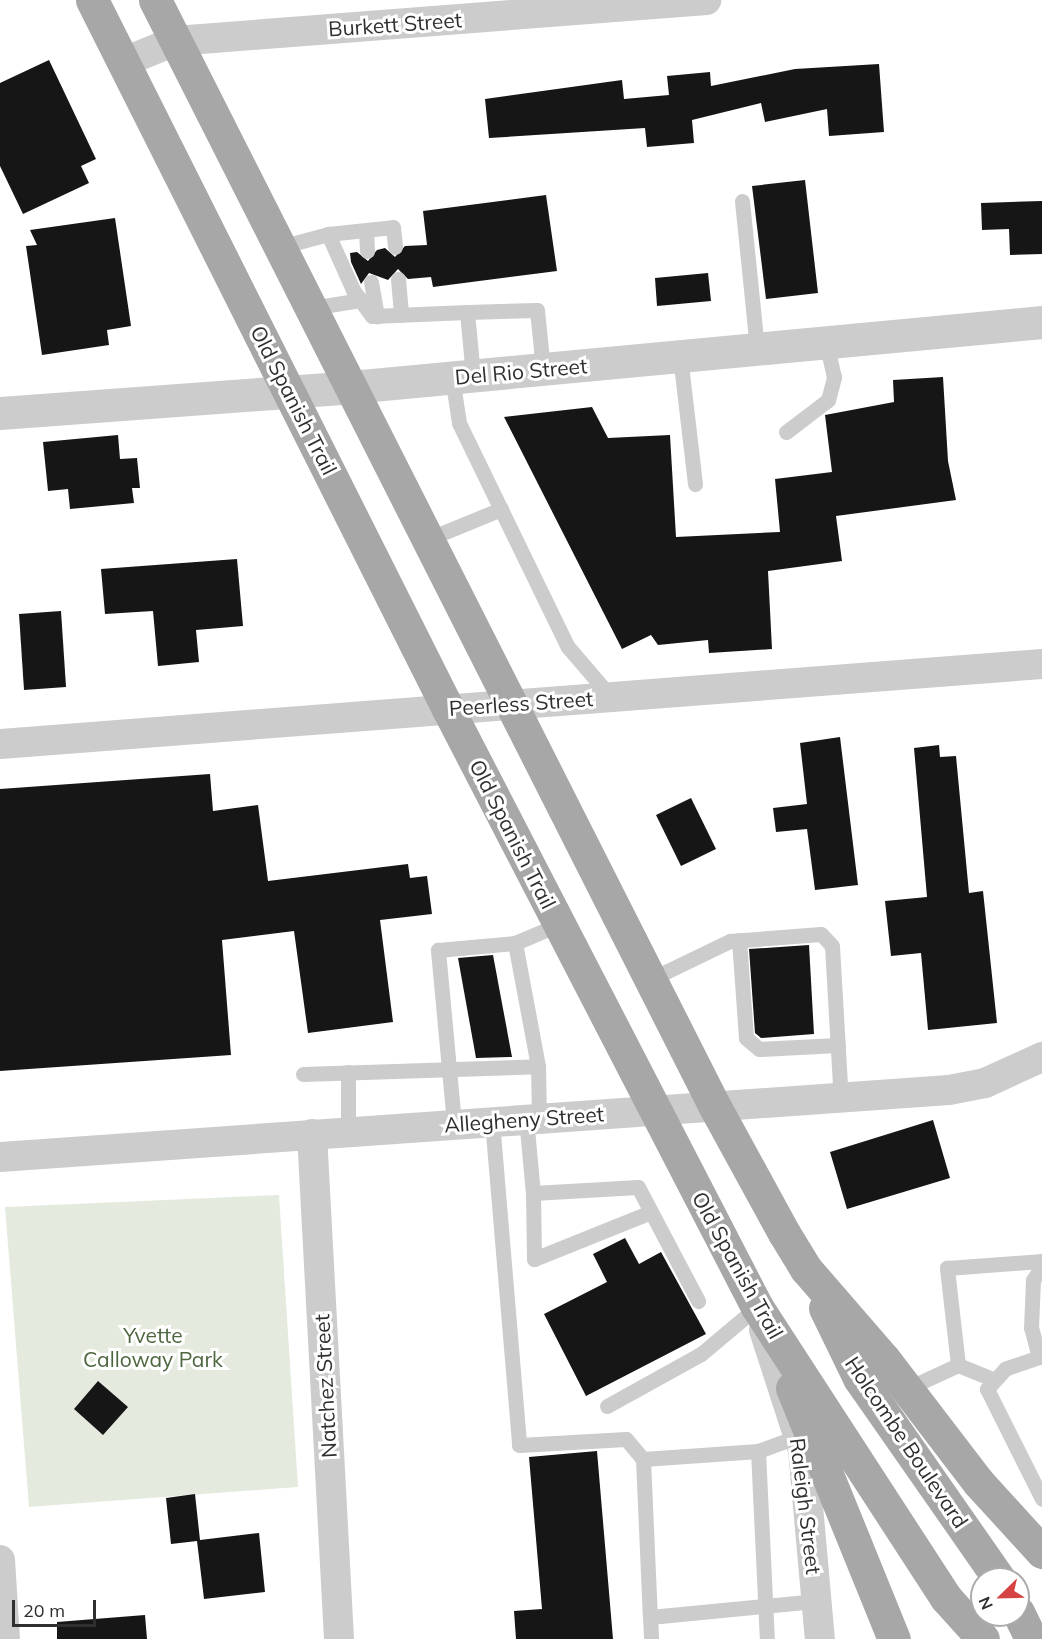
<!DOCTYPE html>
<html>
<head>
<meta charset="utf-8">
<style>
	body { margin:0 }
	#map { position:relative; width:1042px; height:1639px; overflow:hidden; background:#fff; font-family:Mulish,sans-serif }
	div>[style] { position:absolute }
	.green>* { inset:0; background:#e4ebde }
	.building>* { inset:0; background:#161616 }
	.service>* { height:15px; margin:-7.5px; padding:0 7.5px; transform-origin:7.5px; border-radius:7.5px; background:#ccc }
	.minor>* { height:30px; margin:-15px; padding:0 15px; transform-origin:15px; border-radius:15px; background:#ccc }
	.tertiary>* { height:33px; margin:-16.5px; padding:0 16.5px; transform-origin:16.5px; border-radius:16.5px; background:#ccc }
	.primary>* { height:33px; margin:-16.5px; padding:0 16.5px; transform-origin:16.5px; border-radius:16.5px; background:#a7a7a7 }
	span { translate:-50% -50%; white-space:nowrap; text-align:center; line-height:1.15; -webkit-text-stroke:6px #fff; paint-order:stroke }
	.street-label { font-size:21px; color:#2f2f2f }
	.park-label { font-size:21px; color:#4f6740 }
	.north { position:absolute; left:970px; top:1567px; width:60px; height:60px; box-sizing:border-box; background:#fff; border:2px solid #acacac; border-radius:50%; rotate:247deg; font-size:16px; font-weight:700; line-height:24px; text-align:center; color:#2f2f2f }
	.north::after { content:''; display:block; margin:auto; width:21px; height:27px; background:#d54342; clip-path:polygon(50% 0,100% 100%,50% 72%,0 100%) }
	.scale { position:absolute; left:12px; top:1600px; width:84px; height:27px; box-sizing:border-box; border:3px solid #2f2f2f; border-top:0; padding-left:8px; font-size:18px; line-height:21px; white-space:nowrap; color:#2f2f2f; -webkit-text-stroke:4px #fff; paint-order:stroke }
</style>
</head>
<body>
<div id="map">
	<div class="green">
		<i style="clip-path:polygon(279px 1195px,298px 1487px,29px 1507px,5px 1207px)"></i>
	</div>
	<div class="building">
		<i style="clip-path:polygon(49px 60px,96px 159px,81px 166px,89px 183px,23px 214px,0 166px,0 83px)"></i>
		<i style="clip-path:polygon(879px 64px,884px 132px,829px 136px,827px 109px,765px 122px,761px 103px,692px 120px,694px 143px,647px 147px,645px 128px,489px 138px,485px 99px,622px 80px,624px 99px,669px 95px,667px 76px,710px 72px,711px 86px,795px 69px)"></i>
		<i style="clip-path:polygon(805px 180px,818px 293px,766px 299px,752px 186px)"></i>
		<i style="clip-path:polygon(546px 195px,557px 271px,433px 287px,431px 277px,408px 279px,398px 269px,388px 280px,369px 273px,361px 284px,351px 262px,350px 253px,357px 252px,368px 261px,377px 250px,385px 248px,395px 257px,405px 246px,427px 245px,423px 211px)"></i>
		<i style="clip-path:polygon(1042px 201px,1042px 254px,1010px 255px,1009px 229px,982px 230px,981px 203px)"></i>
		<i style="clip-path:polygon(115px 218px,131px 326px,107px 330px,109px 345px,42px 355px,26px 246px,37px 245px,30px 230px)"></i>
		<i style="clip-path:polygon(708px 273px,711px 301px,657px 306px,655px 278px)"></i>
		<i style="clip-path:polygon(943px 377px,948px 461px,956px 500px,836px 516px,842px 561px,768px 571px,772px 649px,709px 653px,708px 640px,658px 645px,651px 635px,622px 649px,504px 417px,592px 407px,608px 438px,670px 435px,676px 537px,780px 532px,775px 479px,832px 472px,825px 415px,894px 402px,893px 380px)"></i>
		<i style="clip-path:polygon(118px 435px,120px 459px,137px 458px,140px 488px,132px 488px,134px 503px,70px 509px,68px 489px,48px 491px,43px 442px)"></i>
		<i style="clip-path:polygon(237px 559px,243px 626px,196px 630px,199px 662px,158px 666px,153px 611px,105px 614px,101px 569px)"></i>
		<i style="clip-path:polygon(61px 611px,66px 687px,24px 690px,19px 614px)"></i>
		<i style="clip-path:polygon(840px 737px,858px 885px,815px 890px,807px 829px,776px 832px,773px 808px,807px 804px,800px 743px)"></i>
		<i style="clip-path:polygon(939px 745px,940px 757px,956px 756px,969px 893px,983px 891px,997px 1023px,928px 1030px,921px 953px,891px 956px,885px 901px,927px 897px,914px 748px)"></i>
		<i style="clip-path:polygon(210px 774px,213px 811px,258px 805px,268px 881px,408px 864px,410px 878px,427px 876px,432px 914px,380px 920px,393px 1022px,308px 1033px,294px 931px,222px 940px,231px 1055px,0 1071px,0 789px)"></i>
		<i style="clip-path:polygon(691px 798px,716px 849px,681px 866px,656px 815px)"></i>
		<i style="clip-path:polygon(809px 945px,814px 1034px,761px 1038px,755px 1033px,749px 949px)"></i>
		<i style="clip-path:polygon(493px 955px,512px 1057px,476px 1058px,458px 958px)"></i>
		<i style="clip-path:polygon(933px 1120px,950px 1178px,847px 1209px,830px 1152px)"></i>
		<i style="clip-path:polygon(625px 1238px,639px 1264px,661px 1252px,706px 1334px,586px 1396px,544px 1314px,607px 1282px,593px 1254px)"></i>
		<i style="clip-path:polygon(98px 1381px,128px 1407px,103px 1435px,74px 1409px)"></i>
		<i style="clip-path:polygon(597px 1451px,613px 1639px,516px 1639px,514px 1611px,542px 1609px,529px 1457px)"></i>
		<i style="clip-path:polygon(195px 1494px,200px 1540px,259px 1533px,265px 1592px,204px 1599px,197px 1541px,171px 1544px,166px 1498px)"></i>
		<i style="clip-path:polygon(145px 1615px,147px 1639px,57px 1639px,57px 1622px)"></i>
	</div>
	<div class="service">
		<i style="left:742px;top:201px;width:149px;rotate:84.2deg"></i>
		<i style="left:366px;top:231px;width:20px;rotate:87deg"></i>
		<i style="left:328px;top:234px;width:65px;rotate:-6.1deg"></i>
		<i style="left:393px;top:227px;width:20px;rotate:84deg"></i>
		<i style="left:280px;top:247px;width:50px;rotate:-15.2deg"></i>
		<i style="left:328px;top:234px;width:61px;rotate:65.9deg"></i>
		<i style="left:353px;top:290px;width:32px;rotate:54deg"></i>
		<i style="left:372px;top:316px;width:95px;rotate:-2.4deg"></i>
		<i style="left:467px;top:312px;width:63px;rotate:84.6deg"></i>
		<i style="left:398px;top:279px;width:36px;rotate:85deg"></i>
		<i style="left:371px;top:282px;width:35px;rotate:80deg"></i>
		<i style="left:311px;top:308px;width:51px;rotate:-9.1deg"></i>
		<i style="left:467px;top:312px;width:70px;rotate:-1.6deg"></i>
		<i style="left:537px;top:310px;width:59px;rotate:84.2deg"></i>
		<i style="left:680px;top:356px;width:129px;rotate:83.3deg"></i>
		<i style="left:452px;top:377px;width:47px;rotate:81.3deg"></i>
		<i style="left:459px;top:423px;width:249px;rotate:64.1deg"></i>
		<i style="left:568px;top:647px;width:66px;rotate:49.3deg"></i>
		<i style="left:786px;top:432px;width:53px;rotate:-37.3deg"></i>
		<i style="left:828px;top:400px;width:24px;rotate:-75deg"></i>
		<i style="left:834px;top:377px;width:36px;rotate:-103deg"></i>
		<i style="left:428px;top:539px;width:79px;rotate:-22.3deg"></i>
		<i style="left:739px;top:940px;width:98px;rotate:85.9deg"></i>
		<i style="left:746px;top:1038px;width:17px;rotate:40deg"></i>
		<i style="left:759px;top:1049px;width:79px;rotate:-2.9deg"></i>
		<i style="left:515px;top:943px;width:125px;rotate:79.4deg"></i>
		<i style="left:538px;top:1066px;width:51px;rotate:88.9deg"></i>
		<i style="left:651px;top:979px;width:88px;rotate:-25.7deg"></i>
		<i style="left:730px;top:941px;width:91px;rotate:-4.4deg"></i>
		<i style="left:821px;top:934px;width:16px;rotate:47deg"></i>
		<i style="left:832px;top:946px;width:154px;rotate:86.7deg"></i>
		<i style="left:348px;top:1072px;width:59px;rotate:90deg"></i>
		<i style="left:303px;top:1074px;width:235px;rotate:-1.9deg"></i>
		<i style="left:526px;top:1118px;width:75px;rotate:84.7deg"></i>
		<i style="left:533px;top:1193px;width:105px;rotate:-3.3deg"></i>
		<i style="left:638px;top:1187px;width:129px;rotate:62.2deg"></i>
		<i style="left:492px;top:1121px;width:325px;rotate:85.2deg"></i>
		<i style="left:519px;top:1445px;width:107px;rotate:-3.2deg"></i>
		<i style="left:626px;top:1439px;width:26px;rotate:50deg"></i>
		<i style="left:454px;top:1123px;width:174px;rotate:-95.3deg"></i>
		<i style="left:438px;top:950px;width:77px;rotate:-5.2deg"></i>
		<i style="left:515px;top:943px;width:49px;rotate:-22.9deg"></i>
		<i style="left:533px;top:1193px;width:66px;rotate:89.1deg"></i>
		<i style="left:534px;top:1259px;width:126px;rotate:-21.9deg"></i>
		<i style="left:1042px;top:1356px;width:39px;rotate:161deg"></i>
		<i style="left:1005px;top:1369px;width:27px;rotate:132deg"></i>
		<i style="left:987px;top:1389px;width:123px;rotate:63.4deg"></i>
		<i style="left:1039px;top:1357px;width:30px;rotate:-105deg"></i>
		<i style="left:1031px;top:1328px;width:48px;rotate:-87.6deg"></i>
		<i style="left:1033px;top:1280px;width:17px;rotate:-57deg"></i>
		<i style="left:958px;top:1365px;width:98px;rotate:-96.5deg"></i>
		<i style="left:947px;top:1268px;width:95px;rotate:-4.2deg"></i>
		<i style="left:906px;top:1389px;width:57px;rotate:-24.8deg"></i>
		<i style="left:958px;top:1365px;width:37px;rotate:22deg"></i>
		<i style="left:607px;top:1406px;width:107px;rotate:-29deg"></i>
		<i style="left:701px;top:1354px;width:73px;rotate:-40deg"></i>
		<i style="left:799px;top:1436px;width:44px;rotate:159.9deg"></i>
		<i style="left:758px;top:1451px;width:115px;rotate:176deg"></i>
		<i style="left:643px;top:1459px;width:158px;rotate:87.5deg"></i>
		<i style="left:650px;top:1617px;width:168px;rotate:-5.5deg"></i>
		<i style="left:758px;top:1451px;width:188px;rotate:87.3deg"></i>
		<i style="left:650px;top:1617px;width:22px;rotate:87deg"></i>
	</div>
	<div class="minor">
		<i style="left:124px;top:62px;width:55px;rotate:-22.4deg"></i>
		<i style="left:175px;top:41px;width:533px;rotate:-4.42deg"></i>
		<i style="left:0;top:744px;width:1045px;rotate:-4.39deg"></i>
		<i style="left:312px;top:1134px;width:506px;rotate:86.94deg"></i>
		<i style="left:0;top:1157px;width:951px;rotate:-4.04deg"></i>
		<i style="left:949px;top:1090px;width:37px;rotate:-11deg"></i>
		<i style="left:985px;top:1083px;width:63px;rotate:-24.5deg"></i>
		<i style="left:764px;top:1330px;width:126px;rotate:72deg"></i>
		<i style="left:803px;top:1450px;width:190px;rotate:84.9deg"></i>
		<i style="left:0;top:1560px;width:79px;rotate:86.4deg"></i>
	</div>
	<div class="tertiary">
		<i style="left:0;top:413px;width:352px;rotate:-4.2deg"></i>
		<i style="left:351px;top:387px;width:694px;rotate:-5.37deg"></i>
	</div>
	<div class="primary">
		<i style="left:92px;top:0;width:793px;rotate:63.34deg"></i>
		<i style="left:448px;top:709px;width:673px;rotate:62.67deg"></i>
		<i style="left:757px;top:1307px;width:347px;rotate:57deg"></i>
		<i style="left:946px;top:1598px;width:55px;rotate:47.9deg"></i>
		<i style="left:155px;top:0;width:1241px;rotate:63.17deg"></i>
		<i style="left:715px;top:1107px;width:144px;rotate:61.3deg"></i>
		<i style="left:784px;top:1233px;width:42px;rotate:58.6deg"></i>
		<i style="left:806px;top:1269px;width:119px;rotate:49.1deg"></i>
		<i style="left:884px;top:1359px;width:155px;rotate:52.6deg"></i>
		<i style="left:978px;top:1482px;width:95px;rotate:47.6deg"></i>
		<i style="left:825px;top:1308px;width:78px;rotate:64.1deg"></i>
		<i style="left:859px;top:1378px;width:245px;rotate:55.1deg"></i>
		<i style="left:792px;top:1388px;width:271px;rotate:67.9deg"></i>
		<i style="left:1018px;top:1612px;width:30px;rotate:64deg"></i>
	</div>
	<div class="street-label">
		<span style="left:395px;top:24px;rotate:-4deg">Burkett Street</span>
		<span style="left:521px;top:371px;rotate:-5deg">Del Rio Street</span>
		<span style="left:294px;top:400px;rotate:63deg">Old Spanish Trail</span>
		<span style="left:521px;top:703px;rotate:-4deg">Peerless Street</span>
		<span style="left:513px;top:834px;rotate:63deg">Old Spanish Trail</span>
		<span style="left:524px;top:1119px;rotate:-4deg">Allegheny Street</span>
		<span style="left:738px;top:1265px;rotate:61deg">Old Spanish Trail</span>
		<span style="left:325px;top:1386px;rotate:-93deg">Natchez Street</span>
		<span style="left:907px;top:1442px;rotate:56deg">Holcombe Boulevard</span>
		<span style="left:806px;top:1506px;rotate:83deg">Raleigh Street</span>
	</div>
	<div class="park-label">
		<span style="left:153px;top:1347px">Yvette<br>Calloway Park</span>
	</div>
	<div class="north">N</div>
	<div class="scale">20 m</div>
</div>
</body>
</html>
